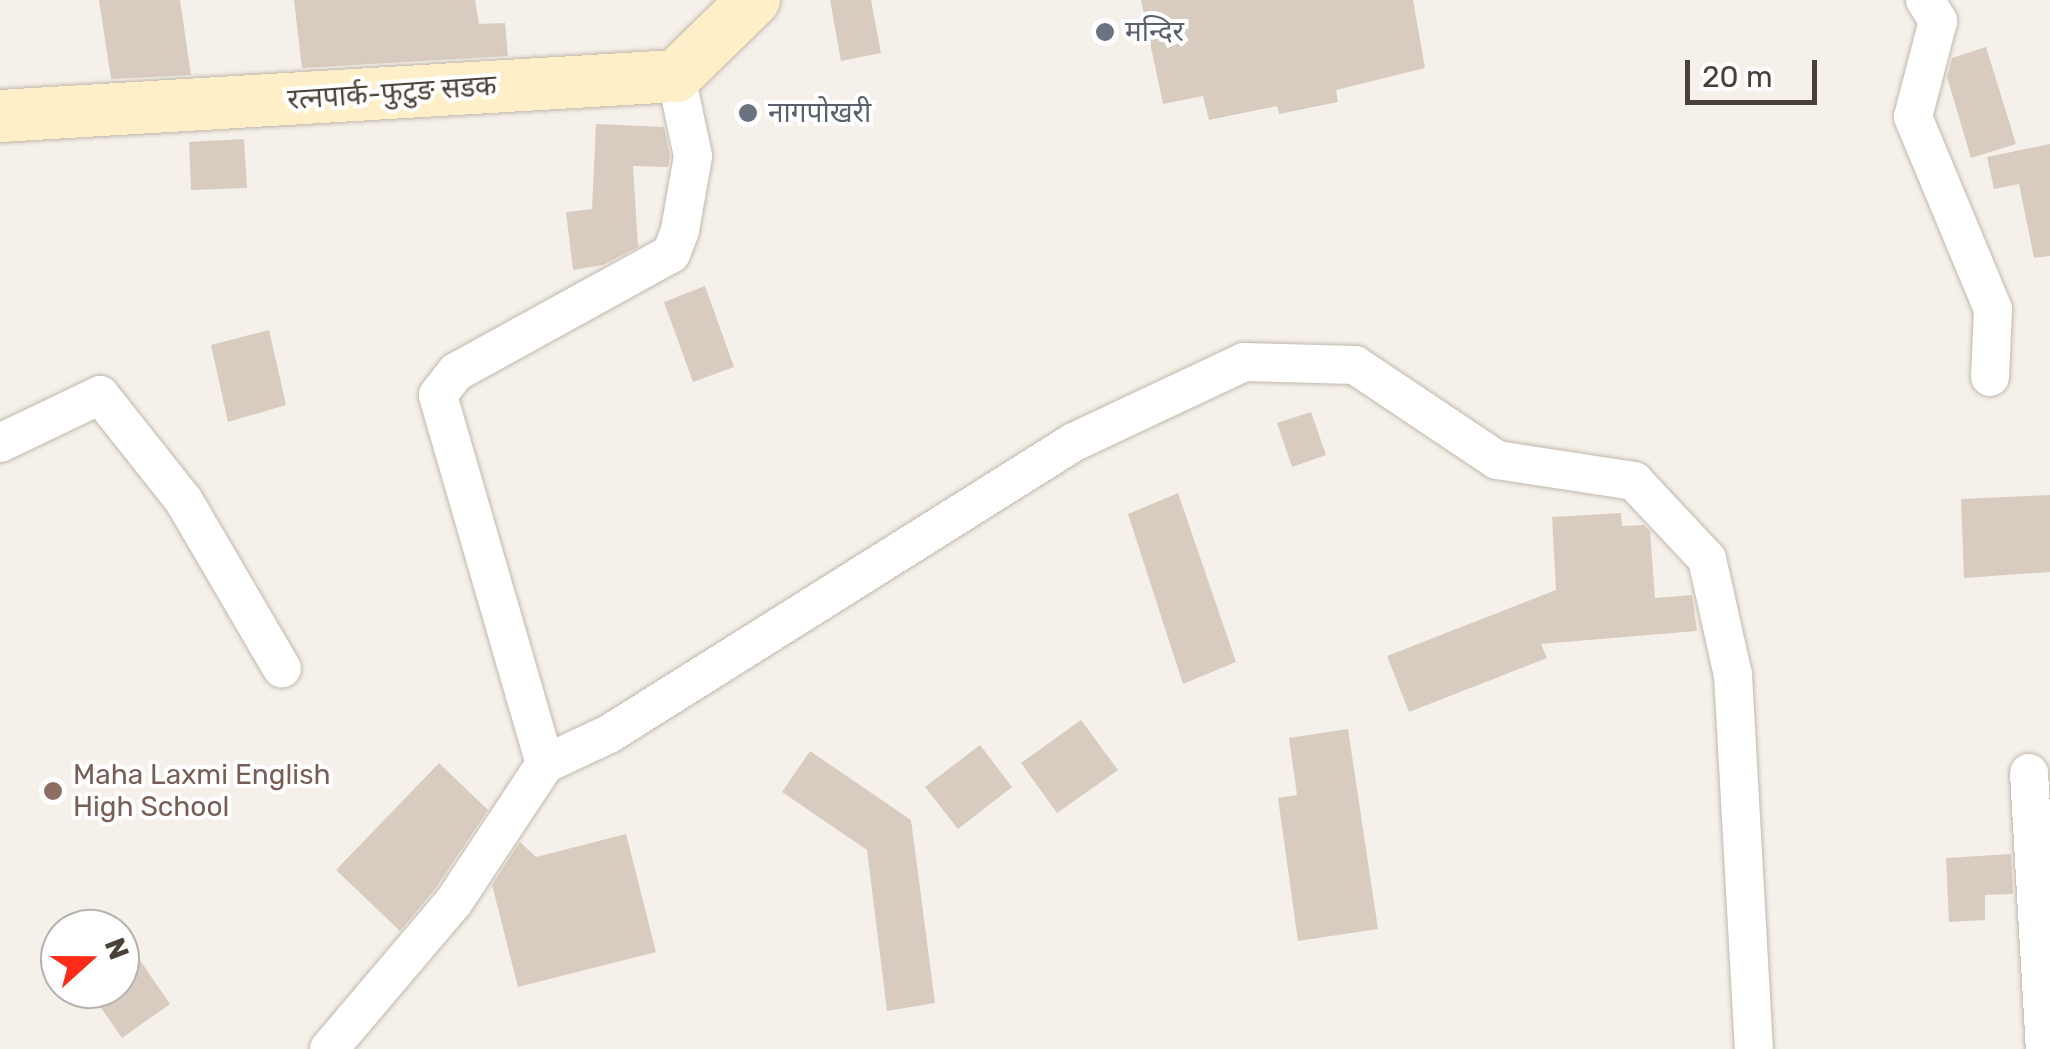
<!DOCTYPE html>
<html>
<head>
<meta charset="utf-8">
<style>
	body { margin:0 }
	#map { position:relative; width:2050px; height:1049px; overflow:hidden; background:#f5f1ea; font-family:Rubik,"Noto Sans Devanagari",sans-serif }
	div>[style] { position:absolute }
	.building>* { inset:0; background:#d7ccbf }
	.roads { filter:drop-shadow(0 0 2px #c1b8ac) drop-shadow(0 0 2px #c1b8ac) }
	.street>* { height:38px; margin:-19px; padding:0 19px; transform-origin:19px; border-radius:19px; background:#fff }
	.secondary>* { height:52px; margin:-26px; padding:0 26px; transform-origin:26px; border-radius:26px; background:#ffefc9 }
	.dots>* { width:28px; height:28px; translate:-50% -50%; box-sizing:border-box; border:5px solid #fff; border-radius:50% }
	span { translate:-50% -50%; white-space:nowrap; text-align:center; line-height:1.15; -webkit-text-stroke:8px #fff; paint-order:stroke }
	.worship-label { font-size:28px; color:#5b616d }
	.left { translate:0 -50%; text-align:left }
	.street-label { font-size:28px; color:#494137 }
	.education-label { font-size:28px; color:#785e54 }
	.north { position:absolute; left:40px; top:909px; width:100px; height:100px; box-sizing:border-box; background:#fff; border:2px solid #b6b3af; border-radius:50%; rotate:69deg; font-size:28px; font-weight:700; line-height:40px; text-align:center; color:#494137 }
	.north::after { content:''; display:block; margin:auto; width:35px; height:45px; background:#fd2c18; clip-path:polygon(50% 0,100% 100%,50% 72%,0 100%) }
	.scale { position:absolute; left:1685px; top:60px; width:132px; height:45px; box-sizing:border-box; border:5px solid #494137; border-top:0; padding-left:12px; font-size:30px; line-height:35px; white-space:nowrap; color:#494137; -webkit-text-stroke:8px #fff; paint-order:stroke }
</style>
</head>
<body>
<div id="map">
	<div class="building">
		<i style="clip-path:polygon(99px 0,180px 0,191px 75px,111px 79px)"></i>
		<i style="clip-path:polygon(294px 0,475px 0,479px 24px,505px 23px,508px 56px,302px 68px)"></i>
		<i style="clip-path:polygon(830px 0,871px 0,881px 53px,841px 61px)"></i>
		<i style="clip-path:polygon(1141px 0,1413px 0,1425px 68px,1336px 90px,1338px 102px,1279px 114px,1277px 106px,1209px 120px,1203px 96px,1163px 104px)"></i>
		<i style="clip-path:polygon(1986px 47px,2016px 144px,1971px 158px,1947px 77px,1952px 58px)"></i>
		<i style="clip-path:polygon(596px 124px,664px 127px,670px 156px,668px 167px,633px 166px,638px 247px,603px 265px,573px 270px,566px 212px,592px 209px)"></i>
		<i style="clip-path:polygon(244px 139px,247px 188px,191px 190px,189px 142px)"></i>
		<i style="clip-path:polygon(2050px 144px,2050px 256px,2034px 258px,2019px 184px,1994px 189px,1987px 157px)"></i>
		<i style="clip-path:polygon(705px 286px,734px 367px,693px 382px,664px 302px)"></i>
		<i style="clip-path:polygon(269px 330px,286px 405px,228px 422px,211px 345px)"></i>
		<i style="clip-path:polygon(1311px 412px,1326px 455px,1292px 467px,1277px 423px)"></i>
		<i style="clip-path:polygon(1178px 493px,1236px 662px,1183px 684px,1128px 514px)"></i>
		<i style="clip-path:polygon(2050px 495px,2050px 572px,1964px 578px,1961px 499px)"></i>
		<i style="clip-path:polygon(1621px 513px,1622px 526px,1644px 525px,1650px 531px,1655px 598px,1692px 595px,1697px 631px,1541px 644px,1547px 658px,1409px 712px,1387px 656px,1556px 590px,1552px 517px)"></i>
		<i style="clip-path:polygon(1081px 720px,1118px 770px,1057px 813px,1021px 763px)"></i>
		<i style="clip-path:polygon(1348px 729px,1378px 929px,1298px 941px,1278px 798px,1297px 795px,1289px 738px)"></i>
		<i style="clip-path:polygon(980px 745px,1012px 787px,958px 829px,925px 787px)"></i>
		<i style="clip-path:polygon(810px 751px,911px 820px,935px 1003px,887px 1011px,867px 850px,782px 792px)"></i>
		<i style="clip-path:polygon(439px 763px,488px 810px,435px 889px,400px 931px,336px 870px)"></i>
		<i style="clip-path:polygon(626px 834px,656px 952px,518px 987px,492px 885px,520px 842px,536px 857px)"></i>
		<i style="clip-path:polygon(2011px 854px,2013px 894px,1985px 895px,1985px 920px,1949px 922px,1946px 858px)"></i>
		<i style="clip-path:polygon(120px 931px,170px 1004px,122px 1038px,88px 989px,120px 989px)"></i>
	</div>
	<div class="roads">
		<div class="street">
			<i style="left:1925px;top:0;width:25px;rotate:58deg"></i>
			<i style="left:1938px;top:21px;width:99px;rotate:104.6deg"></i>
			<i style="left:1913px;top:117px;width:208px;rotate:67.4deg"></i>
			<i style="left:1993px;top:309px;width:68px;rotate:92.5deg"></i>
			<i style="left:0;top:443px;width:111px;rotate:-25.6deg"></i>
			<i style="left:100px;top:395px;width:135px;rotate:51.6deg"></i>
			<i style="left:184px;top:501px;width:194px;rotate:59.7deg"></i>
			<i style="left:545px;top:764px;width:71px;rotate:-25.1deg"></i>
			<i style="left:609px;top:734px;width:549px;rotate:-32.13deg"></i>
			<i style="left:1074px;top:442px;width:188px;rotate:-25.2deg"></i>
			<i style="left:1244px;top:362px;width:111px;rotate:1.5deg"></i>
			<i style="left:1355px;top:365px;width:171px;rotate:33.8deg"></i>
			<i style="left:1497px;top:460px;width:139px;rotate:8.7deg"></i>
			<i style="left:1634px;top:481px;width:107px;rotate:46.9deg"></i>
			<i style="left:1707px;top:559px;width:119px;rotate:77.4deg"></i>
			<i style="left:1733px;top:675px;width:375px;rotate:86.8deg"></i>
			<i style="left:2029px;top:773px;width:276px;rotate:86.7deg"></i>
			<i style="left:329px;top:1049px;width:192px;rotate:-49.7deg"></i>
			<i style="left:453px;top:903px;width:167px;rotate:-56.5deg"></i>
			<i style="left:545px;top:764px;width:384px;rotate:-106.2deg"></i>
			<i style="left:438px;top:395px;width:29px;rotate:-52deg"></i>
			<i style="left:456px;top:372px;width:245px;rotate:-28.8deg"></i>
			<i style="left:671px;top:254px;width:26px;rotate:-69deg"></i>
			<i style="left:680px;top:230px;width:75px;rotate:-80deg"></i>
			<i style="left:693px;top:156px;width:82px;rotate:-102deg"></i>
		</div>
		<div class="secondary">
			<i style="left:0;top:116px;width:677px;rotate:-3.39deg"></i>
			<i style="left:676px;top:76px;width:109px;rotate:-44.3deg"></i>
		</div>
	</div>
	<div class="dots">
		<i style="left:1105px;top:32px;background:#6b7280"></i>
		<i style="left:748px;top:113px;background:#6b7280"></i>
		<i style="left:53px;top:791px;background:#8d6e63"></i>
	</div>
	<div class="worship-label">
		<span class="left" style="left:1125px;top:32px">मन्दिर</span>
		<span class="left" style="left:768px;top:113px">नागपोखरी</span>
	</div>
	<div class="street-label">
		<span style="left:392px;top:93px;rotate:-4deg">रत्नपार्क-फुटुङ सडक</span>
	</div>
	<div class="education-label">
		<span class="left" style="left:73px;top:791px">Maha Laxmi English<br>High School</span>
	</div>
	<div class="north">N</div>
	<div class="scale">20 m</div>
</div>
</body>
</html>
